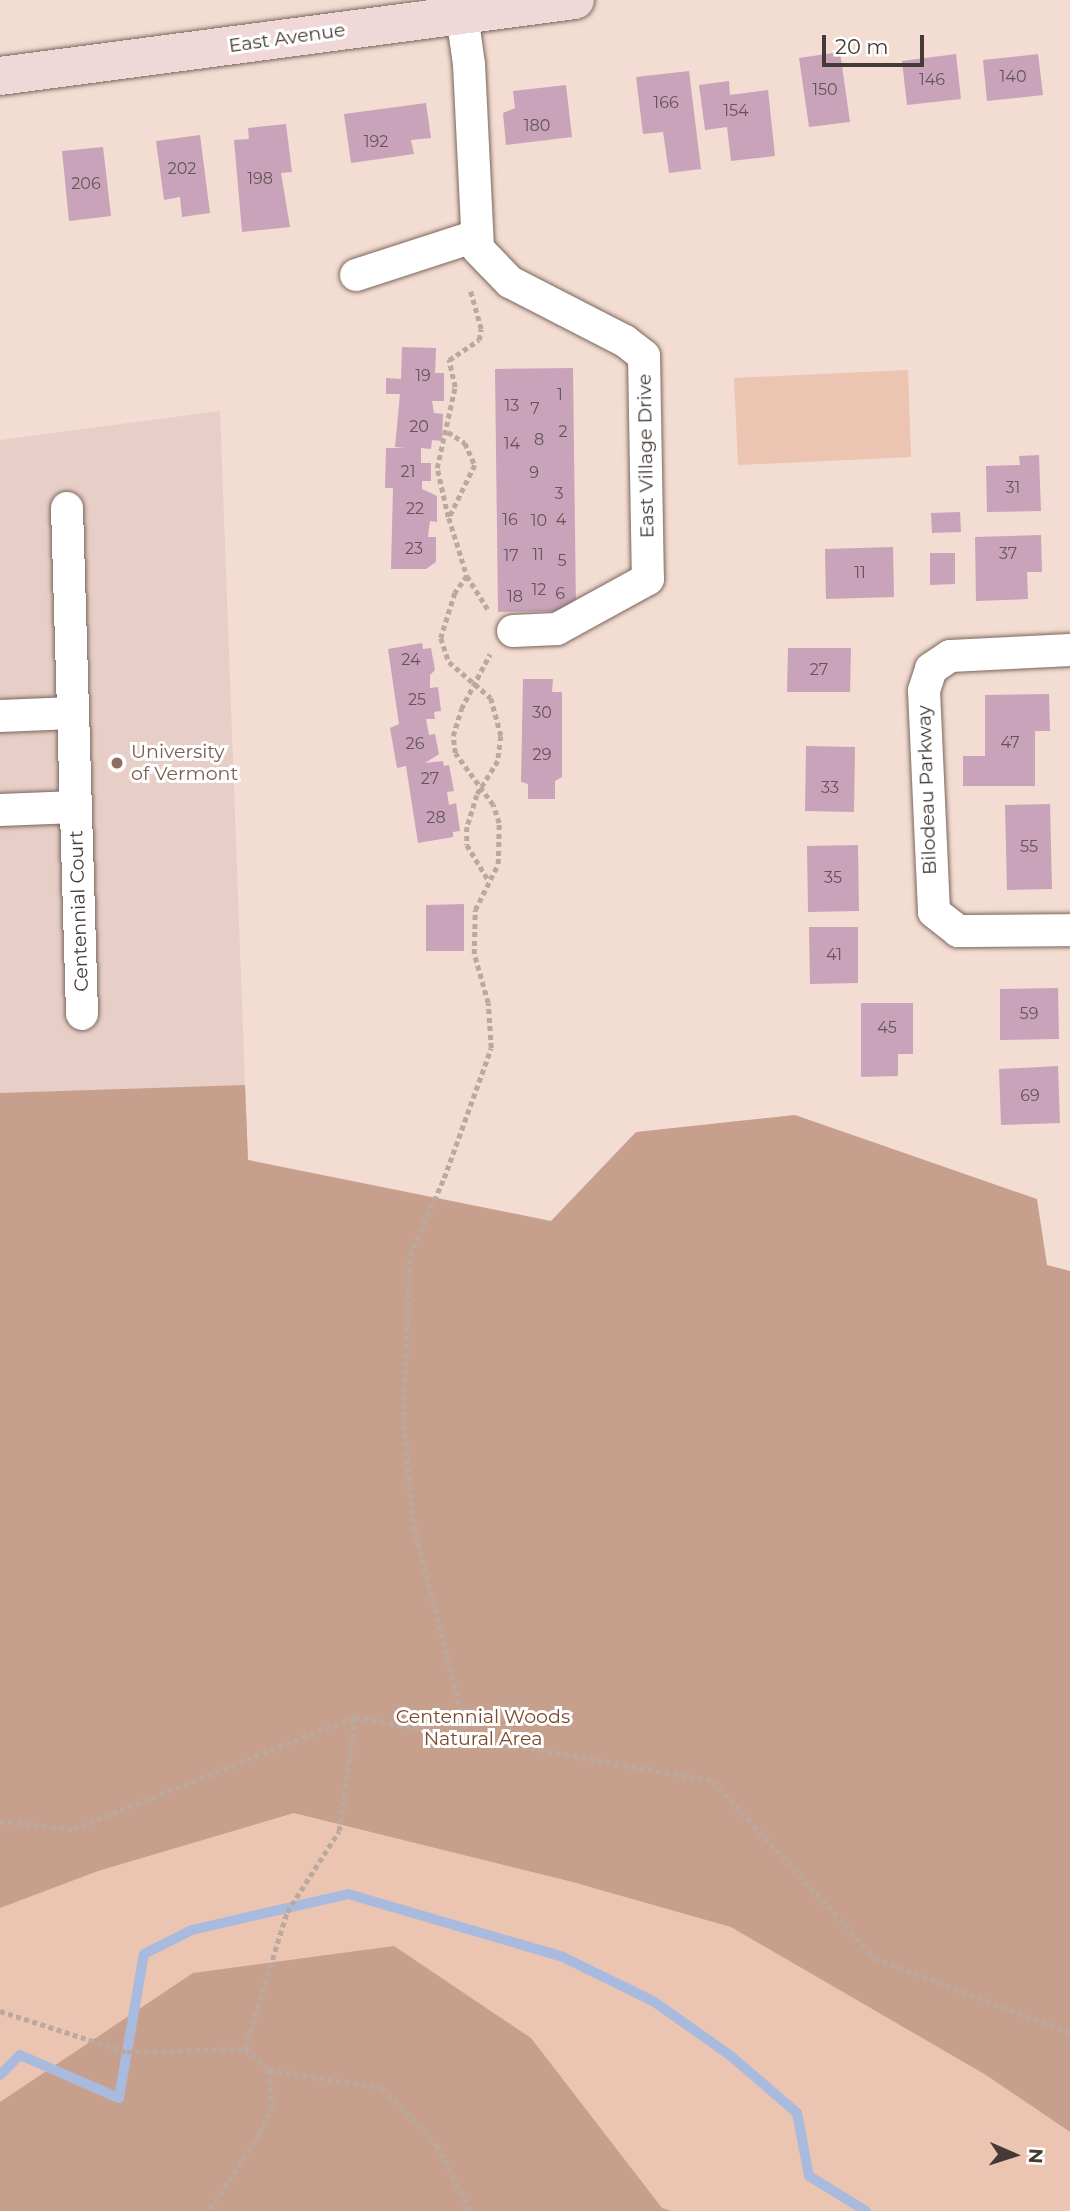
<!DOCTYPE html>
<html>
<head>
<meta charset="utf-8">
<style>
	body { margin:0 }
	#map { position:relative; width:1070px; height:2211px; overflow:hidden; background:#f3dcd1; font-family:Montserrat,sans-serif }
	div>[style] { position:absolute }
	.education>* { inset:0; background:#e7cec7 }
	.green>* { inset:0; background:#ebc4b2 }
	.forest>* { inset:0; background:#c79f8d }
	.stream>* { height:10px; margin:-5px; padding:0 5px; transform-origin:5px; border-radius:5px; background:#a8bbde }
	.building>* { inset:0; background:#c9a3ba }
	.path>* { height:4.5px; margin-top:-2.25px; transform-origin:0; background:repeating-linear-gradient(90deg,#bba9a0 0 5px,transparent 0 8.5px) }
	.roads { filter:drop-shadow(0 0 2px #7a665c) drop-shadow(0 0 2px #7a665c) }
	.street>* { height:32px; margin:-16px; padding:0 16px; transform-origin:16px; border-radius:16px; background:#fff }
	.secondary>* { height:38px; margin:-19px; padding:0 19px; transform-origin:19px; border-radius:19px; background:#f0d7d8 }
	.dots>* { width:19px; height:19px; translate:-50% -50%; box-sizing:border-box; border:4px solid #fff; border-radius:50% }
	span { translate:-50% -50%; white-space:nowrap; text-align:center; line-height:1.15; -webkit-text-stroke:6px #fff; paint-order:stroke }
	.number-label { font-size:16px; color:#655557 }
	.number-label span { -webkit-text-stroke-width:0 }
	.street-label { font-size:19px; color:#443b36 }
	.education-label { font-size:19px; color:#785e54 }
	.left { translate:0 -50%; text-align:left }
	.park-label { font-size:19px; color:#7d482c }
	.north { position:absolute; left:979px; top:2120px; width:70px; height:70px; -webkit-text-stroke:5px #fff; paint-order:stroke; rotate:93deg; font-size:19px; font-weight:700; line-height:28px; text-align:center; color:#443b36 }
	.north::after { content:''; display:block; margin:auto; width:24px; height:32px; background:#443b36; clip-path:polygon(50% 0,100% 100%,50% 72%,0 100%) }
	.scale { position:absolute; left:822px; top:35px; width:102px; height:32px; box-sizing:border-box; border:4px solid #443b36; border-top:0; padding-left:9px; font-size:21px; line-height:24px; white-space:nowrap; color:#443b36; -webkit-text-stroke:5px #fff; paint-order:stroke }
</style>
</head>
<body>
<div id="map">
	<div class="education">
		<i style="clip-path:polygon(220px 411px,245px 1085px,0 1093px,0 440px)"></i>
	</div>
	<div class="green">
		<i style="clip-path:polygon(908px 370px,911px 457px,738px 465px,734px 378px)"></i>
		<i style="clip-path:polygon(245px 1085px,248px 1160px,848px 1327px,1070px 1295px,1070px 2211px,0 2211px,0 1093px)"></i>
	</div>
	<div class="forest">
		<i style="clip-path:polygon(245px 1085px,248px 1160px,551px 1221px,636px 1132px,795px 1115px,1037px 1199px,1047px 1265px,1070px 1271px,1070px 2132px,986px 2075px,731px 1927px,569px 1881px,294px 1813px,98px 1871px,0 1908px,0 1093px)"></i>
		<i style="clip-path:polygon(394px 1946px,531px 2038px,662px 2208px,671px 2211px,0 2211px,0 2102px,193px 1973px)"></i>
	</div>
	<div class="stream">
		<i style="left:0;top:2075px;width:28px;rotate:-45deg"></i>
		<i style="left:20px;top:2055px;width:108px;rotate:23.5deg"></i>
		<i style="left:119px;top:2098px;width:146px;rotate:-80.2deg"></i>
		<i style="left:144px;top:1954px;width:54px;rotate:-26.6deg"></i>
		<i style="left:192px;top:1930px;width:160px;rotate:-13deg"></i>
		<i style="left:348px;top:1894px;width:224px;rotate:16.3deg"></i>
		<i style="left:563px;top:1957px;width:100px;rotate:26.1deg"></i>
		<i style="left:653px;top:2001px;width:95px;rotate:35.2deg"></i>
		<i style="left:731px;top:2056px;width:87px;rotate:40.8deg"></i>
		<i style="left:797px;top:2113px;width:64px;rotate:79.2deg"></i>
		<i style="left:809px;top:2176px;width:67px;rotate:31.6deg"></i>
	</div>
	<div class="building">
		<i style="clip-path:polygon(840px 52px,850px 122px,809px 127px,799px 58px)"></i>
		<i style="clip-path:polygon(956px 54px,961px 99px,907px 105px,902px 61px)"></i>
		<i style="clip-path:polygon(1038px 54px,1043px 95px,987px 101px,983px 60px)"></i>
		<i style="clip-path:polygon(689px 71px,701px 169px,669px 173px,663px 132px,643px 134px,636px 77px)"></i>
		<i style="clip-path:polygon(729px 81px,730px 95px,768px 90px,775px 156px,731px 161px,727px 127px,705px 130px,699px 85px)"></i>
		<i style="clip-path:polygon(566px 85px,572px 137px,506px 145px,503px 113px,515px 108px,513px 91px)"></i>
		<i style="clip-path:polygon(426px 103px,431px 138px,411px 140px,414px 154px,351px 163px,344px 114px)"></i>
		<i style="clip-path:polygon(286px 124px,292px 172px,281px 173px,290px 227px,242px 232px,234px 140px,249px 139px,248px 128px)"></i>
		<i style="clip-path:polygon(200px 135px,210px 213px,182px 217px,180px 197px,164px 200px,156px 141px)"></i>
		<i style="clip-path:polygon(103px 147px,111px 216px,69px 221px,62px 151px)"></i>
		<i style="clip-path:polygon(402px 347px,436px 348px,435px 373px,444px 373px,444px 401px,432px 401px,434px 413px,443px 414px,442px 441px,432px 440px,431px 449px,421px 448px,421px 463px,431px 463px,431px 481px,422px 481px,422px 489px,437px 496px,437px 522px,430px 521px,428px 537px,436px 537px,436px 562px,426px 569px,391px 569px,393px 488px,385px 488px,386px 448px,406px 448px,395px 447px,400px 394px,386px 394px,386px 378px,401px 379px)"></i>
		<i style="clip-path:polygon(573px 368px,576px 611px,498px 612px,495px 369px)"></i>
		<i style="clip-path:polygon(1039px 455px,1041px 511px,987px 512px,986px 466px,1020px 465px,1019px 456px)"></i>
		<i style="clip-path:polygon(960px 512px,961px 532px,932px 533px,931px 513px)"></i>
		<i style="clip-path:polygon(1041px 535px,1042px 572px,1027px 572px,1028px 599px,976px 601px,975px 537px)"></i>
		<i style="clip-path:polygon(893px 547px,894px 597px,826px 599px,825px 549px)"></i>
		<i style="clip-path:polygon(930px 553px,955px 553px,955px 584px,930px 585px)"></i>
		<i style="clip-path:polygon(422px 643px,423px 649px,431px 648px,435px 670px,430px 675px,430px 688px,438px 687px,441px 711px,434px 712px,435px 719px,426px 719px,429px 735px,435px 734px,439px 754px,425px 763px,443px 761px,444px 766px,449px 765px,454px 791px,447px 792px,449px 805px,456px 803px,460px 831px,453px 832px,453px 837px,418px 843px,406px 766px,397px 768px,390px 728px,399px 724px,388px 649px)"></i>
		<i style="clip-path:polygon(788px 648px,851px 648px,850px 692px,787px 692px)"></i>
		<i style="clip-path:polygon(523px 679px,553px 679px,552px 692px,562px 692px,562px 777px,555px 781px,555px 799px,528px 799px,528px 784px,521px 782px)"></i>
		<i style="clip-path:polygon(1049px 694px,1050px 731px,1035px 731px,1035px 786px,963px 786px,963px 756px,985px 756px,985px 695px)"></i>
		<i style="clip-path:polygon(806px 746px,855px 747px,854px 812px,805px 811px)"></i>
		<i style="clip-path:polygon(1050px 804px,1052px 889px,1007px 890px,1005px 805px)"></i>
		<i style="clip-path:polygon(858px 845px,859px 911px,808px 912px,807px 846px)"></i>
		<i style="clip-path:polygon(464px 904px,464px 951px,426px 951px,426px 905px)"></i>
		<i style="clip-path:polygon(809px 927px,858px 927px,858px 983px,810px 984px)"></i>
		<i style="clip-path:polygon(1058px 988px,1059px 1039px,1000px 1040px,1000px 989px)"></i>
		<i style="clip-path:polygon(861px 1003px,913px 1003px,913px 1054px,898px 1054px,898px 1076px,861px 1077px)"></i>
		<i style="clip-path:polygon(1058px 1066px,1060px 1123px,1001px 1125px,999px 1069px)"></i>
	</div>
	<div class="path">
		<i style="left:448px;top:432px;width:20px;rotate:33deg"></i>
		<i style="left:465px;top:443px;width:24px;rotate:66deg"></i>
		<i style="left:475px;top:465px;width:59px;rotate:116.1deg"></i>
		<i style="left:449px;top:518px;width:61px;rotate:72.8deg"></i>
		<i style="left:467px;top:576px;width:21px;rotate:125deg"></i>
		<i style="left:455px;top:593px;width:47px;rotate:107.3deg"></i>
		<i style="left:441px;top:638px;width:25px;rotate:72deg"></i>
		<i style="left:449px;top:662px;width:55px;rotate:40.6deg"></i>
		<i style="left:491px;top:698px;width:39px;rotate:75deg"></i>
		<i style="left:501px;top:736px;width:25px;rotate:97deg"></i>
		<i style="left:498px;top:761px;width:40px;rotate:122deg"></i>
		<i style="left:477px;top:795px;width:34px;rotate:107deg"></i>
		<i style="left:467px;top:827px;width:18px;rotate:90deg"></i>
		<i style="left:467px;top:845px;width:42px;rotate:58.6deg"></i>
		<i style="left:448px;top:517px;width:50px;rotate:-102.7deg"></i>
		<i style="left:437px;top:468px;width:83px;rotate:-77.5deg"></i>
		<i style="left:455px;top:387px;width:28px;rotate:-103deg"></i>
		<i style="left:449px;top:360px;width:36px;rotate:-34deg"></i>
		<i style="left:479px;top:340px;width:11px;rotate:-80deg"></i>
		<i style="left:481px;top:329px;width:41px;rotate:-105.8deg"></i>
		<i style="left:467px;top:576px;width:41px;rotate:57.8deg"></i>
		<i style="left:467px;top:1737px;width:221px;rotate:-104.2deg"></i>
		<i style="left:413px;top:1523px;width:106px;rotate:-95.4deg"></i>
		<i style="left:403px;top:1417px;width:162px;rotate:-87.5deg"></i>
		<i style="left:410px;top:1255px;width:84px;rotate:-66.2deg"></i>
		<i style="left:444px;top:1178px;width:138px;rotate:-70.1deg"></i>
		<i style="left:491px;top:1048px;width:45px;rotate:-93.8deg"></i>
		<i style="left:488px;top:1003px;width:51px;rotate:-105.9deg"></i>
		<i style="left:474px;top:954px;width:44px;rotate:-88.7deg"></i>
		<i style="left:475px;top:910px;width:51px;rotate:-63.4deg"></i>
		<i style="left:498px;top:864px;width:41px;rotate:-88.6deg"></i>
		<i style="left:499px;top:823px;width:19px;rotate:-108deg"></i>
		<i style="left:493px;top:805px;width:64px;rotate:-126.2deg"></i>
		<i style="left:455px;top:753px;width:17px;rotate:-97deg"></i>
		<i style="left:453px;top:736px;width:28px;rotate:-73deg"></i>
		<i style="left:461px;top:709px;width:62px;rotate:-62.2deg"></i>
		<i style="left:0;top:1821px;width:73px;rotate:6.3deg"></i>
		<i style="left:73px;top:1829px;width:303px;rotate:-21.7deg"></i>
		<i style="left:355px;top:1717px;width:364px;rotate:10.1deg"></i>
		<i style="left:713px;top:1781px;width:240px;rotate:47.5deg"></i>
		<i style="left:875px;top:1958px;width:209px;rotate:21deg"></i>
		<i style="left:0;top:2011px;width:133px;rotate:17.9deg"></i>
		<i style="left:127px;top:2052px;width:118px;rotate:-1.5deg"></i>
		<i style="left:245px;top:2049px;width:32px;rotate:41deg"></i>
		<i style="left:269px;top:2070px;width:35px;rotate:85deg"></i>
		<i style="left:272px;top:2105px;width:31px;rotate:112deg"></i>
		<i style="left:260px;top:2134px;width:92px;rotate:123.5deg"></i>
		<i style="left:245px;top:2049px;width:143px;rotate:-73deg"></i>
		<i style="left:287px;top:1912px;width:96px;rotate:-57.3deg"></i>
		<i style="left:339px;top:1831px;width:115px;rotate:-82deg"></i>
		<i style="left:269px;top:2070px;width:114px;rotate:9.1deg"></i>
		<i style="left:382px;top:2088px;width:79px;rotate:46deg"></i>
		<i style="left:437px;top:2145px;width:74px;rotate:63.4deg"></i>
	</div>
	<div class="roads">
		<div class="street">
			<i style="left:462px;top:15px;width:49px;rotate:81.9deg"></i>
			<i style="left:469px;top:64px;width:185px;rotate:87.2deg"></i>
			<i style="left:478px;top:249px;width:46px;rotate:45.9deg"></i>
			<i style="left:510px;top:282px;width:129px;rotate:27.2deg"></i>
			<i style="left:625px;top:341px;width:24px;rotate:38deg"></i>
			<i style="left:644px;top:356px;width:223px;rotate:89deg"></i>
			<i style="left:648px;top:579px;width:104px;rotate:151.2deg"></i>
			<i style="left:557px;top:629px;width:44px;rotate:177.4deg"></i>
			<i style="left:356px;top:275px;width:126px;rotate:-18deg"></i>
			<i style="left:67px;top:508px;width:506px;rotate:88.3deg"></i>
			<i style="left:1070px;top:650px;width:120px;rotate:177.1deg"></i>
			<i style="left:950px;top:656px;width:23px;rotate:146deg"></i>
			<i style="left:931px;top:669px;width:23px;rotate:108deg"></i>
			<i style="left:924px;top:691px;width:221px;rotate:87.4deg"></i>
			<i style="left:934px;top:912px;width:31px;rotate:38deg"></i>
			<i style="left:958px;top:931px;width:112px;rotate:-0.5deg"></i>
			<i style="left:0;top:716px;width:73px;rotate:-2.4deg"></i>
			<i style="left:0;top:810px;width:76px;rotate:-2.3deg"></i>
		</div>
		<div class="secondary">
			<i style="left:0;top:76px;width:580px;rotate:-7.53deg"></i>
		</div>
	</div>
	<div class="dots">
		<i style="left:117px;top:763px;background:#8d6e63"></i>
	</div>
	<div class="number-label">
		<span style="left:1013px;top:77px">140</span>
		<span style="left:932px;top:80px">146</span>
		<span style="left:825px;top:90px">150</span>
		<span style="left:666px;top:103px">166</span>
		<span style="left:736px;top:111px">154</span>
		<span style="left:537px;top:126px">180</span>
		<span style="left:376px;top:142px">192</span>
		<span style="left:182px;top:169px">202</span>
		<span style="left:260px;top:179px">198</span>
		<span style="left:86px;top:184px">206</span>
		<span style="left:423px;top:376px">19</span>
		<span style="left:560px;top:395px">1</span>
		<span style="left:512px;top:406px">13</span>
		<span style="left:535px;top:409px">7</span>
		<span style="left:419px;top:427px">20</span>
		<span style="left:563px;top:432px">2</span>
		<span style="left:539px;top:440px">8</span>
		<span style="left:512px;top:444px">14</span>
		<span style="left:408px;top:472px">21</span>
		<span style="left:534px;top:473px">9</span>
		<span style="left:1013px;top:488px">31</span>
		<span style="left:559px;top:494px">3</span>
		<span style="left:415px;top:509px">22</span>
		<span style="left:510px;top:520px">16</span>
		<span style="left:561px;top:520px">4</span>
		<span style="left:539px;top:521px">10</span>
		<span style="left:414px;top:549px">23</span>
		<span style="left:1008px;top:554px">37</span>
		<span style="left:538px;top:555px">11</span>
		<span style="left:511px;top:556px">17</span>
		<span style="left:562px;top:561px">5</span>
		<span style="left:860px;top:573px">11</span>
		<span style="left:539px;top:590px">12</span>
		<span style="left:560px;top:594px">6</span>
		<span style="left:515px;top:597px">18</span>
		<span style="left:411px;top:660px">24</span>
		<span style="left:819px;top:670px">27</span>
		<span style="left:417px;top:700px">25</span>
		<span style="left:542px;top:713px">30</span>
		<span style="left:1010px;top:743px">47</span>
		<span style="left:415px;top:744px">26</span>
		<span style="left:542px;top:755px">29</span>
		<span style="left:430px;top:779px">27</span>
		<span style="left:830px;top:788px">33</span>
		<span style="left:436px;top:818px">28</span>
		<span style="left:1029px;top:847px">55</span>
		<span style="left:833px;top:878px">35</span>
		<span style="left:834px;top:955px">41</span>
		<span style="left:1029px;top:1014px">59</span>
		<span style="left:887px;top:1028px">45</span>
		<span style="left:1030px;top:1096px">69</span>
	</div>
	<div class="street-label">
		<span style="left:287px;top:38px;rotate:-8deg">East Avenue</span>
		<span style="left:646px;top:456px;rotate:-91deg">East Village Drive</span>
		<span style="left:927px;top:790px;rotate:-92deg">Bilodeau Parkway</span>
		<span style="left:79px;top:911px;rotate:-92deg">Centennial Court</span>
	</div>
	<div class="education-label">
		<span class="left" style="left:131px;top:763px">University<br>of Vermont</span>
	</div>
	<div class="park-label">
		<span style="left:483px;top:1728px">Centennial Woods<br>Natural Area</span>
	</div>
	<div class="north">N</div>
	<div class="scale">20 m</div>
</div>
</body>
</html>
